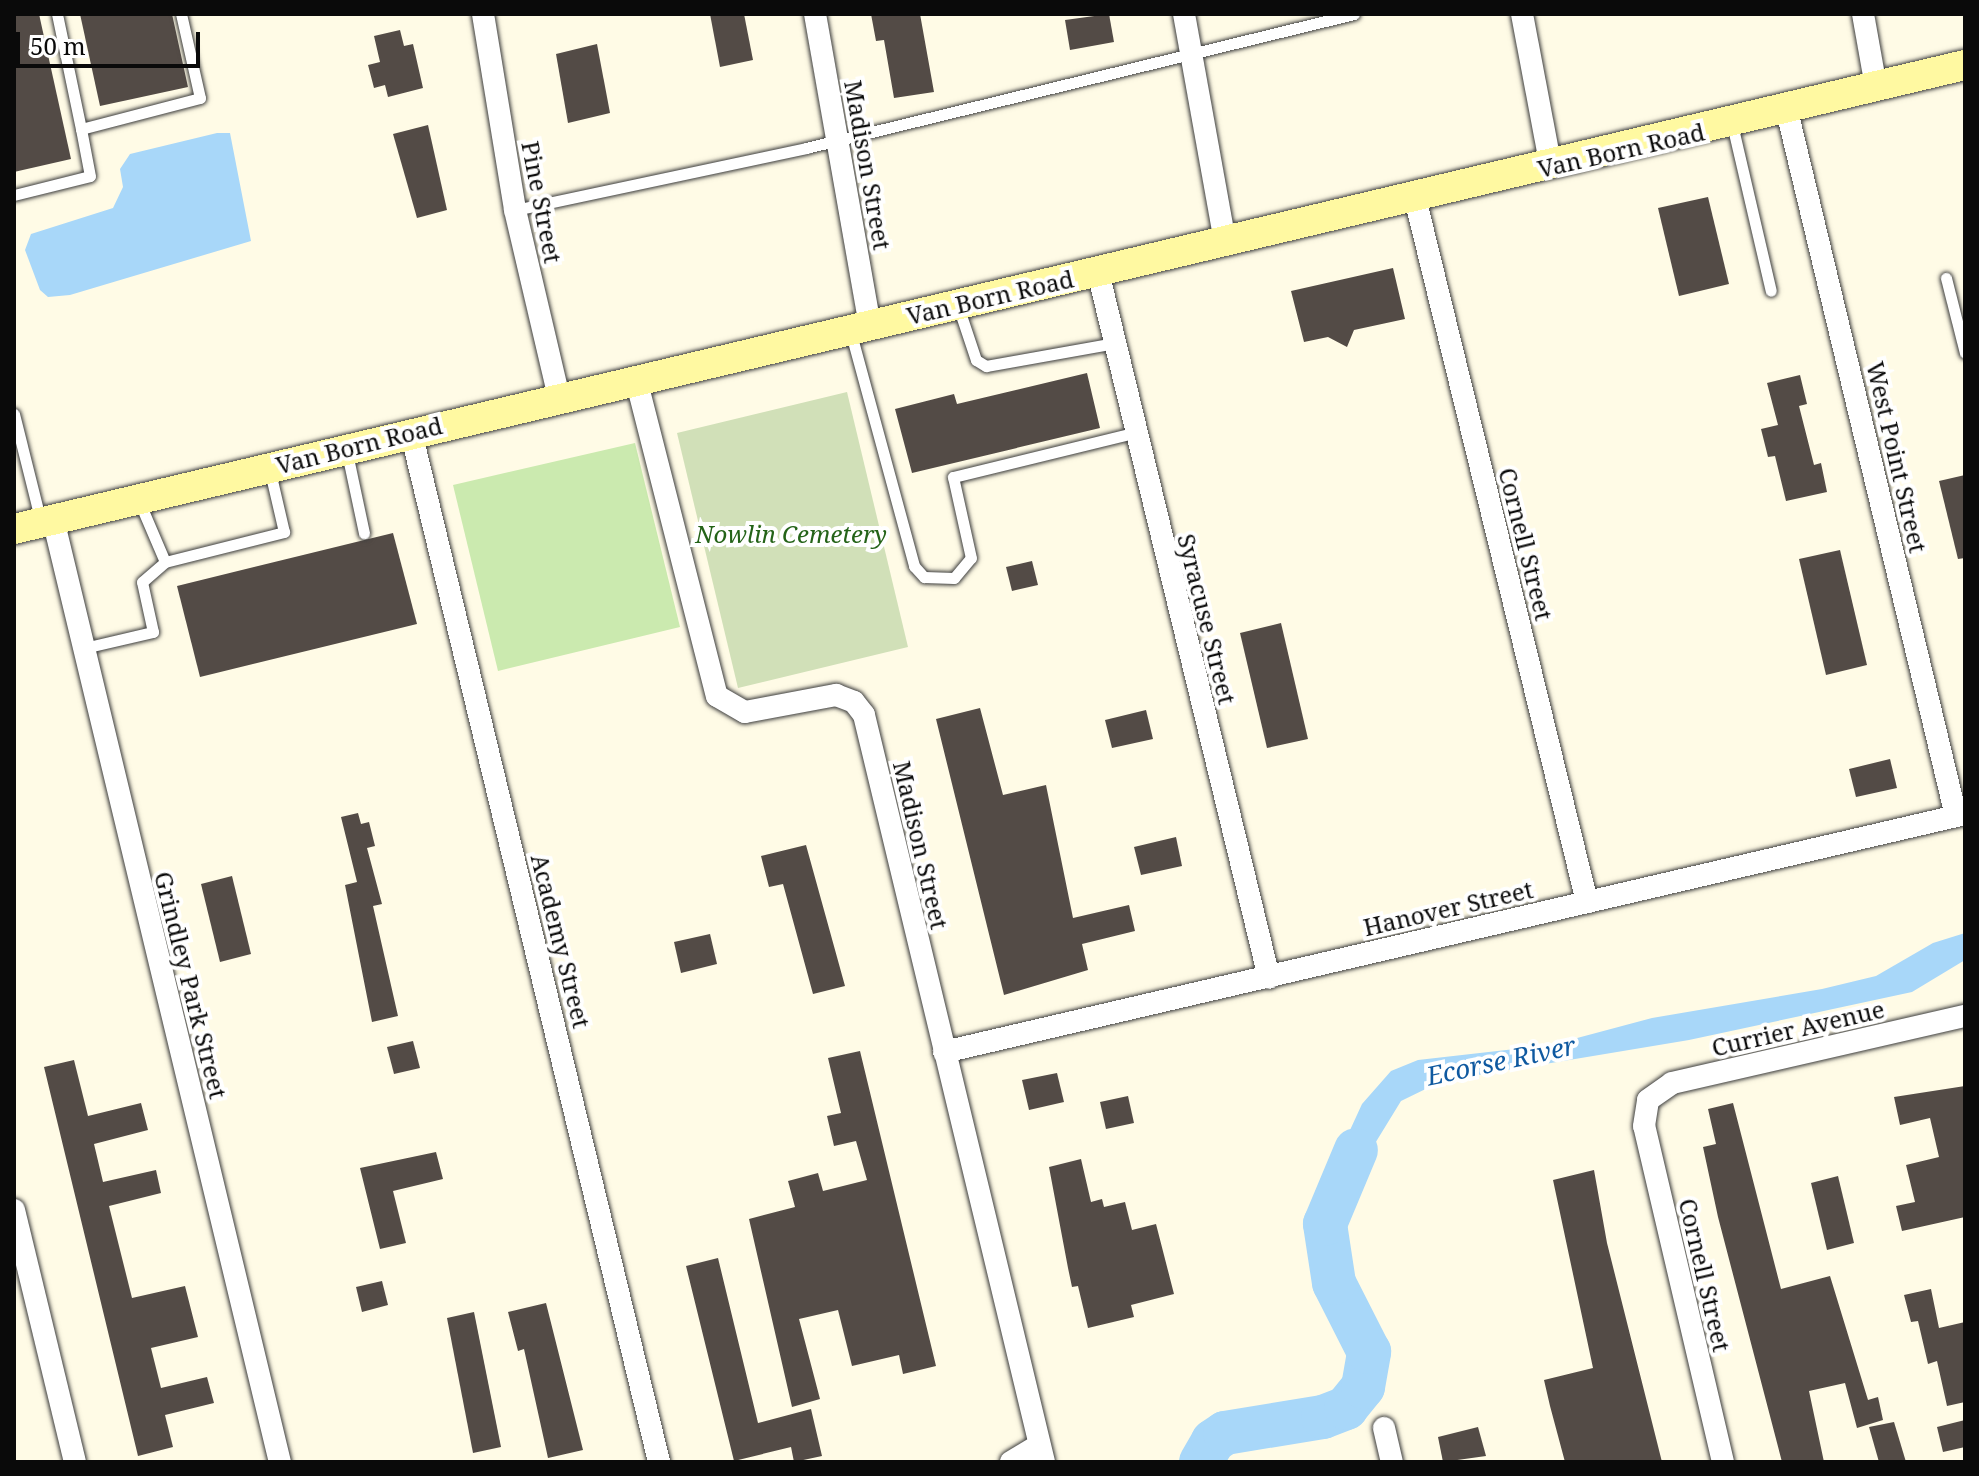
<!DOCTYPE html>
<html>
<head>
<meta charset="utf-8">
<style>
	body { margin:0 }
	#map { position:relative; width:1979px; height:1476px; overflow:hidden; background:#fffbe6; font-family:"Noto Serif",serif }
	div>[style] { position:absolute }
	.green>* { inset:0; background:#cbeaaf }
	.cemetery>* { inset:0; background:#d1e0b8 }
	.water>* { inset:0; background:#a8d7f9 }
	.river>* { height:44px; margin:-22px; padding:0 22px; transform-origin:22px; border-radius:22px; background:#a8d7f9 }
	.building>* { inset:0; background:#534b46 }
	.roads { filter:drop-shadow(0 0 2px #3d3d3d) drop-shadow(0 0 2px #3d3d3d) }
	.service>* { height:11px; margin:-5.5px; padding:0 5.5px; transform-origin:5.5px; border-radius:5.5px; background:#fff }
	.minor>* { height:22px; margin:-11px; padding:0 11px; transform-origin:11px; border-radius:11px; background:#fff }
	.secondary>* { height:30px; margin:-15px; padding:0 15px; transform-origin:15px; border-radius:15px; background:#fff9a1 }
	span { translate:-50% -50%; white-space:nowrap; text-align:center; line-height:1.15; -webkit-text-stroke:8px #fff; paint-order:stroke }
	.street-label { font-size:24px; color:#0a0a0a }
	.park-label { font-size:24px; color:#246318; font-style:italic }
	.water-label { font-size:26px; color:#0f59a0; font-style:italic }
	.frame { position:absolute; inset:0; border:16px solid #0a0a0a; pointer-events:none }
	.scale { position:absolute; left:16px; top:32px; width:184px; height:36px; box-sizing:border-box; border:4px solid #0a0a0a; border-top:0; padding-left:10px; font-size:24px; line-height:28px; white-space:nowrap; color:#0a0a0a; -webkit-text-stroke:6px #fff; paint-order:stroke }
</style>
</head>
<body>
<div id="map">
	<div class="green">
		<i style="clip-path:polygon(635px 443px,680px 627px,498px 671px,453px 485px)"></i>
	</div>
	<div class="cemetery">
		<i style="clip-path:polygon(847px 392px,908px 647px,738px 688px,677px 433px)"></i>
	</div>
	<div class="water">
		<i style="clip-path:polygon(217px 133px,230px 133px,251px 241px,70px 295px,48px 297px,40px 290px,25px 250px,31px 234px,113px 208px,123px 187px,120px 169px,130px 154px)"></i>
		<i style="clip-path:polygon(1965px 933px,1965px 960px,1912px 992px,1689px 1040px,1442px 1081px,1401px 1101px,1336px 1207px,1317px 1202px,1362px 1104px,1391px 1071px,1418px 1060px,1551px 1045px,1652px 1018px,1822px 989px,1876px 976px,1933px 943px)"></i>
	</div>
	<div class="river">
		<i style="left:1201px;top:1462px;width:24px;rotate:-60deg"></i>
		<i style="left:1213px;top:1441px;width:14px;rotate:-34deg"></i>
		<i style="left:1225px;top:1433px;width:99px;rotate:-9.3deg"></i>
		<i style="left:1323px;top:1417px;width:25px;rotate:-21deg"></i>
		<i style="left:1346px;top:1408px;width:27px;rotate:-51deg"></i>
		<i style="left:1363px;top:1387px;width:36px;rotate:-80deg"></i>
		<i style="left:1369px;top:1352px;width:77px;rotate:-116.9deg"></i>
		<i style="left:1334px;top:1283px;width:60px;rotate:-98.7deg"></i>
		<i style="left:1325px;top:1224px;width:80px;rotate:-67.3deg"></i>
	</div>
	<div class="building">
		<i style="clip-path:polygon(14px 14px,39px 14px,71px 159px,14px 172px)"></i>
		<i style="clip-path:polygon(80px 14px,172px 14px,188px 87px,100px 106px)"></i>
		<i style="clip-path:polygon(710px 14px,744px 14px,753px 60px,720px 67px)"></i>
		<i style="clip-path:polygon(871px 14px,920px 14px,934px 92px,894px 98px,884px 40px,876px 41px)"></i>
		<i style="clip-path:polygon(1109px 14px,1114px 42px,1070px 50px,1065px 20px)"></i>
		<i style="clip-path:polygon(400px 30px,404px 46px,413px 44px,423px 88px,388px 97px,385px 85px,374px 88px,368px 65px,380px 62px,374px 36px)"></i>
		<i style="clip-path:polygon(597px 44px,610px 113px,568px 123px,556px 54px)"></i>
		<i style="clip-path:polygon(428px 125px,447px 210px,417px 218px,393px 134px)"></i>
		<i style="clip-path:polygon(1708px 197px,1729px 284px,1679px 296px,1658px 208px)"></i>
		<i style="clip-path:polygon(1393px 268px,1405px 319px,1354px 330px,1347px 347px,1328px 337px,1304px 342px,1291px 291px)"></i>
		<i style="clip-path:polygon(1087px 373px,1100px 428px,912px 473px,895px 409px,954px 394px,957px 404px)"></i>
		<i style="clip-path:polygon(1800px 375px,1807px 404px,1799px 406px,1814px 465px,1821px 463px,1827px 492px,1786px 501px,1775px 456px,1768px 457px,1761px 429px,1778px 425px,1767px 383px)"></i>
		<i style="clip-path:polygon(1965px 475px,1965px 558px,1958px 559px,1939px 481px)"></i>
		<i style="clip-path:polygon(393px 533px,417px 624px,200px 677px,177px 586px)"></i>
		<i style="clip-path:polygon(1840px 550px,1867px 665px,1826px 675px,1799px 559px)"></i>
		<i style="clip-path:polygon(1032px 561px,1038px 585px,1012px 591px,1006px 567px)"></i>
		<i style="clip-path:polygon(1281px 623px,1308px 739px,1267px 748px,1240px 633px)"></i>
		<i style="clip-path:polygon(980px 708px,1003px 795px,1046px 785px,1073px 918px,1129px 905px,1135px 931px,1082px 944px,1088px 970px,1004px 995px,936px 719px)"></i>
		<i style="clip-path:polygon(1146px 710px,1153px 739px,1112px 748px,1105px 720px)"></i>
		<i style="clip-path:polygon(1890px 759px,1897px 788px,1856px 797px,1849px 769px)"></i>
		<i style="clip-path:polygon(358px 813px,361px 824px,369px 822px,375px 846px,367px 848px,382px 904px,373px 906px,398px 1016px,372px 1022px,345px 885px,357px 882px,341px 817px)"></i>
		<i style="clip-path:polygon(1176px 837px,1182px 866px,1141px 875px,1134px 847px)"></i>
		<i style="clip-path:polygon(806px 845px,845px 986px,813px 994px,783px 884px,769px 887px,761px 856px)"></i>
		<i style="clip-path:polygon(232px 876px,251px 954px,220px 962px,201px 884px)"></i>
		<i style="clip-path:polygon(710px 934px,717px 964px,681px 973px,674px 942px)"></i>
		<i style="clip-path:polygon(413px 1041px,420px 1068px,394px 1074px,387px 1047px)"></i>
		<i style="clip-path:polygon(860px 1051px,936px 1366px,903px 1374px,899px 1355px,852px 1366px,838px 1310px,799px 1319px,820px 1399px,792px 1407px,749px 1219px,795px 1207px,788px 1181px,818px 1173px,823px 1191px,867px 1180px,856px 1141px,834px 1146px,827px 1116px,841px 1113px,828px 1058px)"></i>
		<i style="clip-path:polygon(74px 1060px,88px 1116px,141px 1103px,148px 1130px,94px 1144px,103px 1182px,156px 1170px,161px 1193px,109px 1206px,132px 1298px,185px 1286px,198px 1337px,151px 1348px,161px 1388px,207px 1377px,214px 1403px,165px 1415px,173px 1447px,138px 1456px,44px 1067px)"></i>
		<i style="clip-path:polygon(1057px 1073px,1064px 1102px,1029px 1110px,1022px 1080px)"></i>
		<i style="clip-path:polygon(1965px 1086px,1965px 1217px,1902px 1231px,1896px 1206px,1915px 1202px,1906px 1165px,1939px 1157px,1930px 1118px,1900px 1125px,1894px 1097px)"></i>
		<i style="clip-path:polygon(1128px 1096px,1134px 1123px,1106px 1129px,1100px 1102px)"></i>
		<i style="clip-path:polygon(1733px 1103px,1781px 1289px,1830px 1276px,1868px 1400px,1878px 1397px,1883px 1420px,1857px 1428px,1845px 1383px,1809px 1391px,1824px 1462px,1782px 1462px,1718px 1217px,1703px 1147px,1716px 1144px,1708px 1109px)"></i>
		<i style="clip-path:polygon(436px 1152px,443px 1179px,393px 1191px,406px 1243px,380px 1249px,360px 1168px)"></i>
		<i style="clip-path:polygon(1081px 1159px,1091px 1202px,1102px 1199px,1104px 1207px,1125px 1202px,1132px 1230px,1156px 1224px,1174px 1294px,1131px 1305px,1134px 1317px,1088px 1328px,1078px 1286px,1072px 1287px,1068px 1268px,1049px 1167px)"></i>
		<i style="clip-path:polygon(1594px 1170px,1607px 1243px,1662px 1462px,1565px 1462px,1550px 1406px,1544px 1380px,1593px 1368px,1553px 1180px)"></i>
		<i style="clip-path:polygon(1838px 1176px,1854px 1243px,1827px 1250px,1811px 1183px)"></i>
		<i style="clip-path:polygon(718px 1258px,758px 1423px,811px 1409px,822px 1456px,794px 1462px,791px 1447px,734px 1461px,686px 1266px)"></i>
		<i style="clip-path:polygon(382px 1281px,388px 1305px,362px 1312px,356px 1287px)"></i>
		<i style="clip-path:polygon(1931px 1289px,1939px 1328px,1965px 1322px,1965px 1402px,1947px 1406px,1937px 1361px,1928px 1364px,1918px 1321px,1911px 1322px,1904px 1295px)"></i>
		<i style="clip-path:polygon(546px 1303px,583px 1450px,548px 1458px,524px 1349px,518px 1351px,508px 1312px)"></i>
		<i style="clip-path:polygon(474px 1312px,501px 1447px,473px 1453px,447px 1318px)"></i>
		<i style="clip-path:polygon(1965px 1420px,1965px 1447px,1943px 1452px,1937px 1427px)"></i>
		<i style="clip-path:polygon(1894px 1422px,1906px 1462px,1879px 1462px,1869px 1427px)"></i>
		<i style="clip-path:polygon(1478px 1427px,1486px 1456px,1443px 1462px,1438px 1437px)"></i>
	</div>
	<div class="roads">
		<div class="service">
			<i style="left:57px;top:14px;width:117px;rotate:78.2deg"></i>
			<i style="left:1732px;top:124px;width:171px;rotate:76.9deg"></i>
			<i style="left:14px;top:195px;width:78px;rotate:-14deg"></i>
			<i style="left:90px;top:176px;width:48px;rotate:-100.8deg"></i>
			<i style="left:81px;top:129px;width:123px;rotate:-14.6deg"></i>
			<i style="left:200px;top:98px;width:86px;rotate:-102.7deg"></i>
			<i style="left:515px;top:210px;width:298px;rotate:-12deg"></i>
			<i style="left:806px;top:148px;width:564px;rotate:-13.74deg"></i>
			<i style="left:1946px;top:278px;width:77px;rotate:75.8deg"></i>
			<i style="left:958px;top:306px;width:57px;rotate:71.6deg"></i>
			<i style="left:976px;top:360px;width:12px;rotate:31deg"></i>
			<i style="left:986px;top:366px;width:131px;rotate:-10.1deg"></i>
			<i style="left:850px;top:330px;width:245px;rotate:74.8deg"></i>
			<i style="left:914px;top:566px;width:15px;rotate:48deg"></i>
			<i style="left:924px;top:577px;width:30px;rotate:2deg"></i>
			<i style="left:954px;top:578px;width:26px;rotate:-50deg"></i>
			<i style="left:971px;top:558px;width:83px;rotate:-102.5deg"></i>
			<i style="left:953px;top:477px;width:189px;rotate:-13.7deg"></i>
			<i style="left:14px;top:414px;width:111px;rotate:76deg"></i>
			<i style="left:347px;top:453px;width:82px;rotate:78deg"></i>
			<i style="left:139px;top:501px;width:66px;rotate:66.9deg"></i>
			<i style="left:165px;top:562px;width:123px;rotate:-14.1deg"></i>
			<i style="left:284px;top:532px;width:62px;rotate:-103.1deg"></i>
			<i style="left:84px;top:648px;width:71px;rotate:-13.1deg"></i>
			<i style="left:153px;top:632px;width:51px;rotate:-102.4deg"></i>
			<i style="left:142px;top:582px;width:30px;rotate:-41deg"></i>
		</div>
		<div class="minor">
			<i style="left:483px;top:14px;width:199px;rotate:80.7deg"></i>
			<i style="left:515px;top:210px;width:193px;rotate:76.8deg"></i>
			<i style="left:815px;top:14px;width:316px;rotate:80deg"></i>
			<i style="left:1184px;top:14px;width:231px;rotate:79.8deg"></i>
			<i style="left:1522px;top:14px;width:156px;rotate:79.3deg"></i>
			<i style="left:1863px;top:14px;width:74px;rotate:79.9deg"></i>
			<i style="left:1787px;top:111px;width:725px;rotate:76.52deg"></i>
			<i style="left:1415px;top:198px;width:725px;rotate:76.27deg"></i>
			<i style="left:1098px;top:272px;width:726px;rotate:76.38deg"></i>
			<i style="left:636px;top:379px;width:327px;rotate:75.7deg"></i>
			<i style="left:717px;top:696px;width:32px;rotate:30deg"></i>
			<i style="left:745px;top:712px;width:93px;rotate:-10.6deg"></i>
			<i style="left:836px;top:695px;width:19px;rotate:21deg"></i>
			<i style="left:854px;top:702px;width:16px;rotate:52deg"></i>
			<i style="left:864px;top:715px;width:768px;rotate:76.45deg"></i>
			<i style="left:411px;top:432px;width:1059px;rotate:76.46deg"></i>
			<i style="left:53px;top:519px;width:970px;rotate:76.47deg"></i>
			<i style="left:944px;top:1052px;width:1048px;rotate:-13.12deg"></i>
			<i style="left:14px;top:1210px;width:259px;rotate:76.4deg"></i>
			<i style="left:1384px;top:1428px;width:35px;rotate:77deg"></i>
			<i style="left:1011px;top:1462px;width:33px;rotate:-31deg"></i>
			<i style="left:1723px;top:1462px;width:345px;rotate:-103.2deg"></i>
			<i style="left:1644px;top:1126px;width:26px;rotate:-81deg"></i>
			<i style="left:1648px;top:1100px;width:29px;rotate:-35deg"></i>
			<i style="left:1672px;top:1083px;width:301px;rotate:-12.9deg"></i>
		</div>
		<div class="secondary">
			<i style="left:14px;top:529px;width:2005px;rotate:-13.38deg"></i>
		</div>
	</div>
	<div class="street-label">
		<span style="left:1621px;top:150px;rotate:-13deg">Van Born Road</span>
		<span style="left:868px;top:165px;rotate:80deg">Madison Street</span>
		<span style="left:542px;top:202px;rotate:79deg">Pine Street</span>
		<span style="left:990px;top:297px;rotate:-13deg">Van Born Road</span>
		<span style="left:359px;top:445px;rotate:-14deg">Van Born Road</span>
		<span style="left:1897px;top:457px;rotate:77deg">West Point Street</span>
		<span style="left:1526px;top:544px;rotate:76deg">Cornell Street</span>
		<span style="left:1207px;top:619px;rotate:76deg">Syracuse Street</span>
		<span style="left:921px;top:845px;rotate:77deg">Madison Street</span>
		<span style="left:1448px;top:908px;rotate:-13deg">Hanover Street</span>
		<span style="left:561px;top:941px;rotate:76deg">Academy Street</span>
		<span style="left:191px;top:985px;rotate:76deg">Grindley Park Street</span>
		<span style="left:1798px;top:1028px;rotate:-13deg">Currier Avenue</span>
		<span style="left:1705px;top:1275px;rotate:77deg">Cornell Street</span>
	</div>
	<div class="park-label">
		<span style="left:791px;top:534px">Nowlin Cemetery</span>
	</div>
	<div class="water-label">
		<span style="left:1501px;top:1061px;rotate:-12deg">Ecorse River</span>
	</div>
	<div class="frame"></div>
	<div class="scale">50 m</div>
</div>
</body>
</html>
